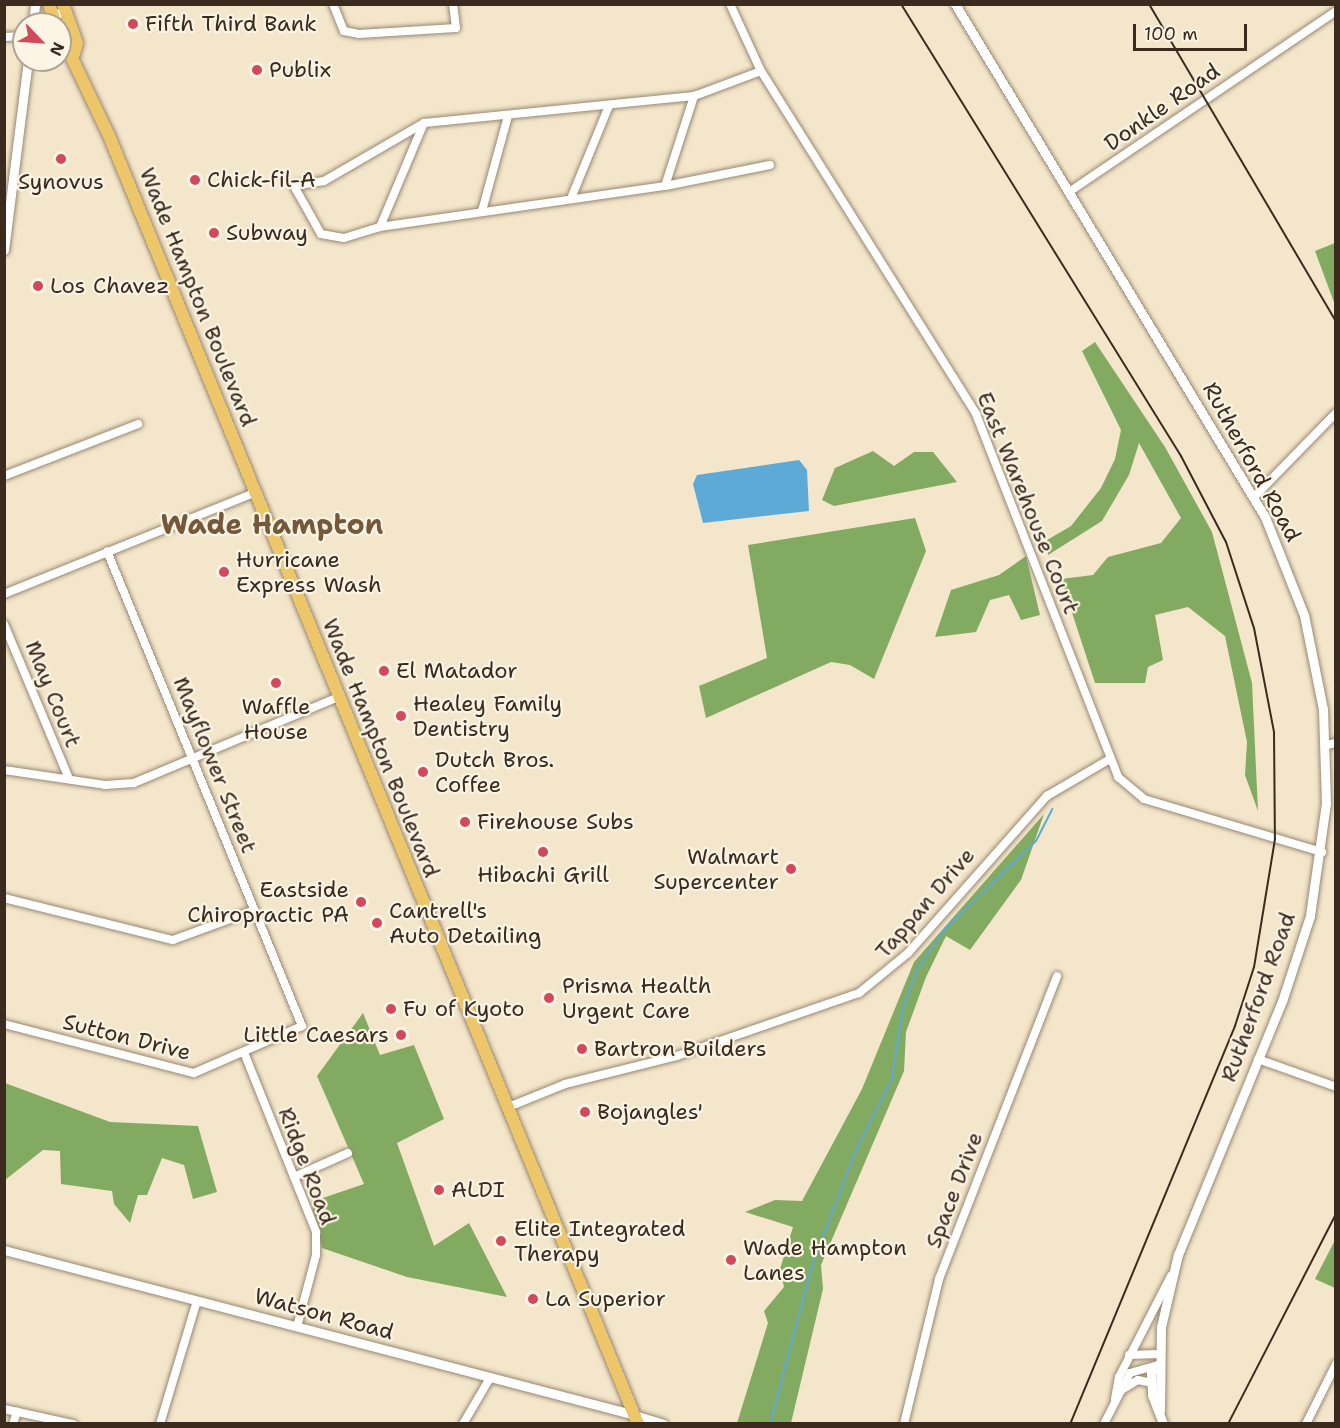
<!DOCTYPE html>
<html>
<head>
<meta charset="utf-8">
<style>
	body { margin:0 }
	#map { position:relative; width:1340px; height:1428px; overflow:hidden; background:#f4e6ca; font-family:"Shantell Sans",sans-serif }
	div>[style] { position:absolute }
	.forest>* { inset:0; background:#83aa61 }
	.water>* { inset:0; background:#5eaad6 }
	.stream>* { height:2px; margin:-1px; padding:0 1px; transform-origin:1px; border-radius:1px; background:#5eaad6 }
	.roads { filter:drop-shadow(0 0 2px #988874) drop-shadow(0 0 2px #988874) }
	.minor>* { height:8px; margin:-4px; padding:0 4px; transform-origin:4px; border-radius:4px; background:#fff }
	.tertiary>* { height:9px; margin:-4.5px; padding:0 4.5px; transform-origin:4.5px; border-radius:4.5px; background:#fff }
	.primary>* { height:12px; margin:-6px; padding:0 6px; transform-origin:6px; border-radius:6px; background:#ecc669 }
	.rail>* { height:2px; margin:-1px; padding:0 1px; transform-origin:1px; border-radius:1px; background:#3b2a1e }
	.dots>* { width:16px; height:16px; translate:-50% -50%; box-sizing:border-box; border:3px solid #fcf5e5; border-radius:50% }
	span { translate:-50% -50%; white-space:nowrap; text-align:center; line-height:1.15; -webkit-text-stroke:4.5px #fcf5e5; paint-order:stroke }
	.poi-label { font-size:22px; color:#3b2a1e }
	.left { translate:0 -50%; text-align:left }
	.right { translate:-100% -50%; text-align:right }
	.street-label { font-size:22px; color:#3b2a1e }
	.district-label { font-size:28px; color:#745839; font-weight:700 }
	.frame { position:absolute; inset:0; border:6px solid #3b2a1e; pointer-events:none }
	.north { position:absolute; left:12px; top:12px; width:60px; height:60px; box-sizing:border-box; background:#fcf5e5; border:2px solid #afa495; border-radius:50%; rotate:115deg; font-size:16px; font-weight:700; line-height:24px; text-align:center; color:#3b2a1e }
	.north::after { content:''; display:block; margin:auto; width:21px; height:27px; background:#d1495b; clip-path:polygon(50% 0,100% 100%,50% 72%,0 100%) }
	.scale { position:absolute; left:1133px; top:24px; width:114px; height:27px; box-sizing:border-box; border:3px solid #3b2a1e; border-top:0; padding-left:8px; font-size:18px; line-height:21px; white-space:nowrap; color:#3b2a1e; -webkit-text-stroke:4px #fcf5e5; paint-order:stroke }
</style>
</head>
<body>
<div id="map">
	<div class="forest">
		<i style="clip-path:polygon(1335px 243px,1336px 243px,1335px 305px,1315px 251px)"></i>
		<i style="clip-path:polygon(1095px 342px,1165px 447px,1212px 532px,1252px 683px,1258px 811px,1245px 775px,1247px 742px,1225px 636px,1188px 607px,1155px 615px,1163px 660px,1148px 667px,1145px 683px,1095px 683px,1061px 579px,1093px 575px,1108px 557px,1161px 543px,1181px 518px,1139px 443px,1129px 475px,1102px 521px,1048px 555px,1047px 540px,1071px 526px,1101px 488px,1115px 459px,1121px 430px,1082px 351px)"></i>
		<i style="clip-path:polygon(873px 451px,894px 466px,914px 452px,933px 452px,957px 482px,834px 506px,822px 500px,835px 468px)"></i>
		<i style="clip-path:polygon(915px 518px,926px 551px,874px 679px,850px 665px,831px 662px,706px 718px,699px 686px,767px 658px,748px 545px)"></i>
		<i style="clip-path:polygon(1026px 556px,1040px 615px,1021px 620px,1009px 595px,990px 600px,976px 632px,935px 637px,951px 590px,999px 575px)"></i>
		<i style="clip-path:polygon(1044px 814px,1021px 880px,970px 950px,946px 936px,926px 977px,906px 1032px,904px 1071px,821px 1265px,823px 1289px,791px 1423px,737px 1423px,768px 1323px,764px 1311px,784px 1287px,780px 1269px,793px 1227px,745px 1212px,775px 1200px,802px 1201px,862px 1089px,914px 962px)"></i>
		<i style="clip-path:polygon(363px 1013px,380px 1055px,414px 1045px,444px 1119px,397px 1143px,434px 1246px,469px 1223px,507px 1297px,407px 1277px,322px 1248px,311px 1202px,364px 1184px,317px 1076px)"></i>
		<i style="clip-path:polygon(5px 1083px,110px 1122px,198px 1126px,217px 1192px,193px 1199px,184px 1165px,162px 1158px,147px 1195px,138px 1195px,130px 1223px,114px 1204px,112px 1191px,61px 1184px,60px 1151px,43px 1150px,5px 1180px)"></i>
		<i style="clip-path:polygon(1335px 1240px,1335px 1288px,1315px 1279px)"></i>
	</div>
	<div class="water">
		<i style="clip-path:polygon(799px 460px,807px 470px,809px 511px,703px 523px,693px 484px,697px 475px)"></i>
	</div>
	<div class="stream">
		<i style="left:770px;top:1424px;width:160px;rotate:-75.2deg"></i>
		<i style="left:811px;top:1269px;width:125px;rotate:-69.4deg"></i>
		<i style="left:855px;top:1152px;width:82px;rotate:-63.1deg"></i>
		<i style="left:892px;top:1079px;width:69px;rotate:-81.6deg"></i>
		<i style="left:902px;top:1011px;width:42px;rotate:-70.7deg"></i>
		<i style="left:916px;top:971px;width:50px;rotate:-55.7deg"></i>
		<i style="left:944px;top:930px;width:128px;rotate:-44.1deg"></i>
		<i style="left:1036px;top:841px;width:36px;rotate:-63deg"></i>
	</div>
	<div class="roads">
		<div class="minor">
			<i style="left:333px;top:4px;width:29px;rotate:68deg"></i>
			<i style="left:344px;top:31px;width:15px;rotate:11deg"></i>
			<i style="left:359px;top:34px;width:97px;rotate:-3.5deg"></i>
			<i style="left:456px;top:28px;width:24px;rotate:-97deg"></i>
			<i style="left:730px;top:4px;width:74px;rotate:65.2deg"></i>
			<i style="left:761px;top:71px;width:405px;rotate:57.9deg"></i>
			<i style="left:976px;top:414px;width:390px;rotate:68.6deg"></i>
			<i style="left:1118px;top:777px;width:34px;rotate:40deg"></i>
			<i style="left:1144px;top:799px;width:186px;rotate:16.6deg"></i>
			<i style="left:4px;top:37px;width:20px;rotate:-3deg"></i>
			<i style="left:761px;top:71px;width:72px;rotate:159.5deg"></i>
			<i style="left:694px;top:96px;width:271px;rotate:174.3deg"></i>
			<i style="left:424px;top:123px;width:116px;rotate:149.9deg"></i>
			<i style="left:324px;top:181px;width:30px;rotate:171deg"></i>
			<i style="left:294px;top:186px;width:55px;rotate:60.6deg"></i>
			<i style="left:321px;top:234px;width:23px;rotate:10deg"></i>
			<i style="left:344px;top:238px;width:38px;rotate:-17deg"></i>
			<i style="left:380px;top:227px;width:288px;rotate:-8.2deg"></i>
			<i style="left:665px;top:186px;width:107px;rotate:-11.3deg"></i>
			<i style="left:665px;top:186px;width:95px;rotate:-72.1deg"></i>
			<i style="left:1069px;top:192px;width:323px;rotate:-34.1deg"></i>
			<i style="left:572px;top:196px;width:97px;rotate:-67.7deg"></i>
			<i style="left:482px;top:211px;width:98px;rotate:-74.7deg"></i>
			<i style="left:380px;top:227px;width:113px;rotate:-67.1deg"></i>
			<i style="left:4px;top:476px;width:144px;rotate:-21.2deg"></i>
			<i style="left:1254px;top:497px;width:117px;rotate:-45.7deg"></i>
			<i style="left:4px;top:594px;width:272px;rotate:-22deg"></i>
			<i style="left:4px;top:624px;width:168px;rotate:67.2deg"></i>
			<i style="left:1327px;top:745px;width:9px;rotate:-13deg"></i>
			<i style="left:4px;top:770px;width:102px;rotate:8.4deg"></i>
			<i style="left:105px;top:785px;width:29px;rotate:-4deg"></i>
			<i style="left:134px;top:783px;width:222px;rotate:-22.8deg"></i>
			<i style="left:4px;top:898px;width:174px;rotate:14deg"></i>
			<i style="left:173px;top:940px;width:87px;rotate:-20.1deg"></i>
			<i style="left:4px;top:1024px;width:196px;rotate:14.5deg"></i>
			<i style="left:194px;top:1073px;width:118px;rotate:-23.5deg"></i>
			<i style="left:302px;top:1026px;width:513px;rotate:-112.32deg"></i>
			<i style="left:245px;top:1055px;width:191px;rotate:68.1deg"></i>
			<i style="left:316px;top:1232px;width:23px;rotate:90deg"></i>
			<i style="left:316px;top:1255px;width:74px;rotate:104.8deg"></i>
			<i style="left:1258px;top:1059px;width:83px;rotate:19.7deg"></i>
			<i style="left:506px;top:1108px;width:64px;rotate:-22.1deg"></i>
			<i style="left:565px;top:1084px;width:115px;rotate:-14deg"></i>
			<i style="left:677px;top:1056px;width:193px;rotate:-19.1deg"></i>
			<i style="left:859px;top:993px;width:63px;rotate:-39.2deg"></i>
			<i style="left:908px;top:953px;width:210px;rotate:-48.5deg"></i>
			<i style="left:1047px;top:796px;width:71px;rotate:-30.5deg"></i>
			<i style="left:294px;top:1177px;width:59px;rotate:-24deg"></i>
			<i style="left:1129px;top:1355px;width:29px;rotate:-2deg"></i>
			<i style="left:1123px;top:1389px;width:17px;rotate:-31deg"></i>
			<i style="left:1138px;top:1380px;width:14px;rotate:12deg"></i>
			<i style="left:1115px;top:1399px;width:22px;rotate:-80deg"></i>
			<i style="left:1119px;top:1377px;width:114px;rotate:-62.8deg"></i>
			<i style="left:4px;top:1409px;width:71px;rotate:12.3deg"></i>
			<i style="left:635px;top:1415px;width:30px;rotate:17deg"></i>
			<i style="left:13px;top:1424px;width:13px;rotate:-72deg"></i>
			<i style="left:160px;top:1424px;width:128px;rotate:-73.3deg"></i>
			<i style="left:463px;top:1424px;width:53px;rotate:-59.6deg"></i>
			<i style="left:904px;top:1424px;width:149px;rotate:-76.4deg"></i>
			<i style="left:939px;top:1279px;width:325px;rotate:-68.7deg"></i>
			<i style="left:1104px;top:1424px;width:57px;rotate:-63deg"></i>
			<i style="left:1130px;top:1373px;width:29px;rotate:-16deg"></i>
			<i style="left:1306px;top:1424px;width:67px;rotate:-63.4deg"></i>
		</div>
		<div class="tertiary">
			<i style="left:955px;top:4px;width:599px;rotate:58.86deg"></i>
			<i style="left:1265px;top:517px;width:105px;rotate:68.3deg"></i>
			<i style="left:1304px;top:615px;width:96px;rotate:78.6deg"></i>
			<i style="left:1323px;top:709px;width:94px;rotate:88.2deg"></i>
			<i style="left:1326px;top:803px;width:114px;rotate:98.1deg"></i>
			<i style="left:1310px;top:916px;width:89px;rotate:108.2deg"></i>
			<i style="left:1282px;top:1001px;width:274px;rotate:112.3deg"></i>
			<i style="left:1178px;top:1254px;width:75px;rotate:103.1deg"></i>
			<i style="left:1161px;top:1327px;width:84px;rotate:90.7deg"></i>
			<i style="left:33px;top:24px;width:20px;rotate:-84deg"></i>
			<i style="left:40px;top:24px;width:22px;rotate:-30deg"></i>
			<i style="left:4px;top:250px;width:192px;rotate:-82.8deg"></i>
			<i style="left:4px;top:1250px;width:652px;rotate:14.65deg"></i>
			<i style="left:1158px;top:1365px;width:11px;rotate:131deg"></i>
			<i style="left:1151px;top:1373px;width:22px;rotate:87deg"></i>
			<i style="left:1152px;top:1395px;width:31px;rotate:69deg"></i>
		</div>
		<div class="primary">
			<i style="left:49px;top:4px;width:21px;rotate:71deg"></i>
			<i style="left:63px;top:4px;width:41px;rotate:70.3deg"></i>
			<i style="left:77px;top:43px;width:11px;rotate:105deg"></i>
			<i style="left:60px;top:33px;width:116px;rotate:64.5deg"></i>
			<i style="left:110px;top:138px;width:1390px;rotate:67.68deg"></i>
		</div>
	</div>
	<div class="rail">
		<i style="left:901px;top:4px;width:532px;rotate:58.22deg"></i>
		<i style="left:1181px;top:456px;width:97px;rotate:62.4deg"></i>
		<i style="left:1226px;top:542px;width:90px;rotate:72deg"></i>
		<i style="left:1254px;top:628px;width:106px;rotate:79.1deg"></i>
		<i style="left:1274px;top:732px;width:107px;rotate:89.5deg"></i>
		<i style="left:1275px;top:839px;width:130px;rotate:99.3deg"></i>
		<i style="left:1254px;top:967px;width:62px;rotate:107.9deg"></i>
		<i style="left:1235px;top:1026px;width:431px;rotate:112.5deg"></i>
		<i style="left:1149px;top:4px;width:369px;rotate:59.5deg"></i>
		<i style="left:1228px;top:1424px;width:236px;rotate:-62.8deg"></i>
	</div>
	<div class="dots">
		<i style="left:133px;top:24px;background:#d1495b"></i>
		<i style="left:257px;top:70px;background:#d1495b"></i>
		<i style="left:61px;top:159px;background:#d1495b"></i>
		<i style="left:195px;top:180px;background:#d1495b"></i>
		<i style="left:214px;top:233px;background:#d1495b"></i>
		<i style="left:38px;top:286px;background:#d1495b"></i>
		<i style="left:224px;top:572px;background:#d1495b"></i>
		<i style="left:384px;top:671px;background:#d1495b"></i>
		<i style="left:276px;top:683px;background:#d1495b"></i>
		<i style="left:401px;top:716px;background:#d1495b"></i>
		<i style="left:423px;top:772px;background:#d1495b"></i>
		<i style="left:465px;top:822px;background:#d1495b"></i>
		<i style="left:543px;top:852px;background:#d1495b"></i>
		<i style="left:791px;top:869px;background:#d1495b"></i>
		<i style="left:361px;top:902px;background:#d1495b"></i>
		<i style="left:377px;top:923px;background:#d1495b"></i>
		<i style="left:549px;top:998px;background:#d1495b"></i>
		<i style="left:391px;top:1009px;background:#d1495b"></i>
		<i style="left:401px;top:1035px;background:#d1495b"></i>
		<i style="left:582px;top:1049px;background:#d1495b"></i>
		<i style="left:585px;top:1112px;background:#d1495b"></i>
		<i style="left:439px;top:1190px;background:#d1495b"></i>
		<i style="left:501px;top:1241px;background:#d1495b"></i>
		<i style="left:731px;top:1260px;background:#d1495b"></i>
		<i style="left:533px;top:1299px;background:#d1495b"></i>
	</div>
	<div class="poi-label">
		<span class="left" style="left:145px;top:24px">Fifth Third Bank</span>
		<span class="left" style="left:269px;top:70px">Publix</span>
		<span class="left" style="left:207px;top:180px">Chick-fil-A</span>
		<span style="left:61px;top:182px">Synovus</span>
		<span class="left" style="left:226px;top:233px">Subway</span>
		<span class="left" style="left:50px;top:286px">Los Chavez</span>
		<span class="left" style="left:236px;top:572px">Hurricane<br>Express Wash</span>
		<span class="left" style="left:396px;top:671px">El Matador</span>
		<span class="left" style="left:413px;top:716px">Healey Family<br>Dentistry</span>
		<span style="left:276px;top:719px">Waffle<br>House</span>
		<span class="left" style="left:435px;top:772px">Dutch Bros.<br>Coffee</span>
		<span class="left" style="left:477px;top:822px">Firehouse Subs</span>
		<span class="right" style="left:779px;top:869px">Walmart<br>Supercenter</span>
		<span style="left:543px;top:875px">Hibachi Grill</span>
		<span class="right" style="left:349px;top:902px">Eastside<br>Chiropractic PA</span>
		<span class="left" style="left:389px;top:923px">Cantrell's<br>Auto Detailing</span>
		<span class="left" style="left:562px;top:998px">Prisma Health<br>Urgent Care</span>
		<span class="left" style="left:403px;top:1009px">Fu of Kyoto</span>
		<span class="right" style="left:389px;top:1035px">Little Caesars</span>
		<span class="left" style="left:594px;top:1049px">Bartron Builders</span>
		<span class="left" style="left:597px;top:1112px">Bojangles'</span>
		<span class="left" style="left:451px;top:1190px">ALDI</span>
		<span class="left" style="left:514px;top:1241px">Elite Integrated<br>Therapy</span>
		<span class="left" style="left:743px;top:1260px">Wade Hampton<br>Lanes</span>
		<span class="left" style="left:545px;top:1299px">La Superior</span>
	</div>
	<div class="street-label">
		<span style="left:1162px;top:107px;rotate:-35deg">Donkle Road</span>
		<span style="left:198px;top:297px;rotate:68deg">Wade Hampton Boulevard</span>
		<span style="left:1252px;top:462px;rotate:61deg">Rutherford Road</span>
		<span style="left:1028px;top:503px;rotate:68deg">East Warehouse Court</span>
		<span style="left:53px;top:694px;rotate:68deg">May Court</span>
		<span style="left:381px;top:748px;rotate:68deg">Wade Hampton Boulevard</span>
		<span style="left:215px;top:765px;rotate:68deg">Mayflower Street</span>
		<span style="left:925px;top:903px;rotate:-49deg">Tappan Drive</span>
		<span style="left:1258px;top:997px;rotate:-70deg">Rutherford Road</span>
		<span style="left:127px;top:1037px;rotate:14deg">Sutton Drive</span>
		<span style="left:307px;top:1166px;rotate:69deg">Ridge Road</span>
		<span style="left:954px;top:1190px;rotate:-69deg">Space Drive</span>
		<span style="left:324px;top:1314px;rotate:15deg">Watson Road</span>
	</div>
	<div class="district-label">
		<span style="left:272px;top:524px">Wade Hampton</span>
	</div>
	<div class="frame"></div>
	<div class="north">N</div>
	<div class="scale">100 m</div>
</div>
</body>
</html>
